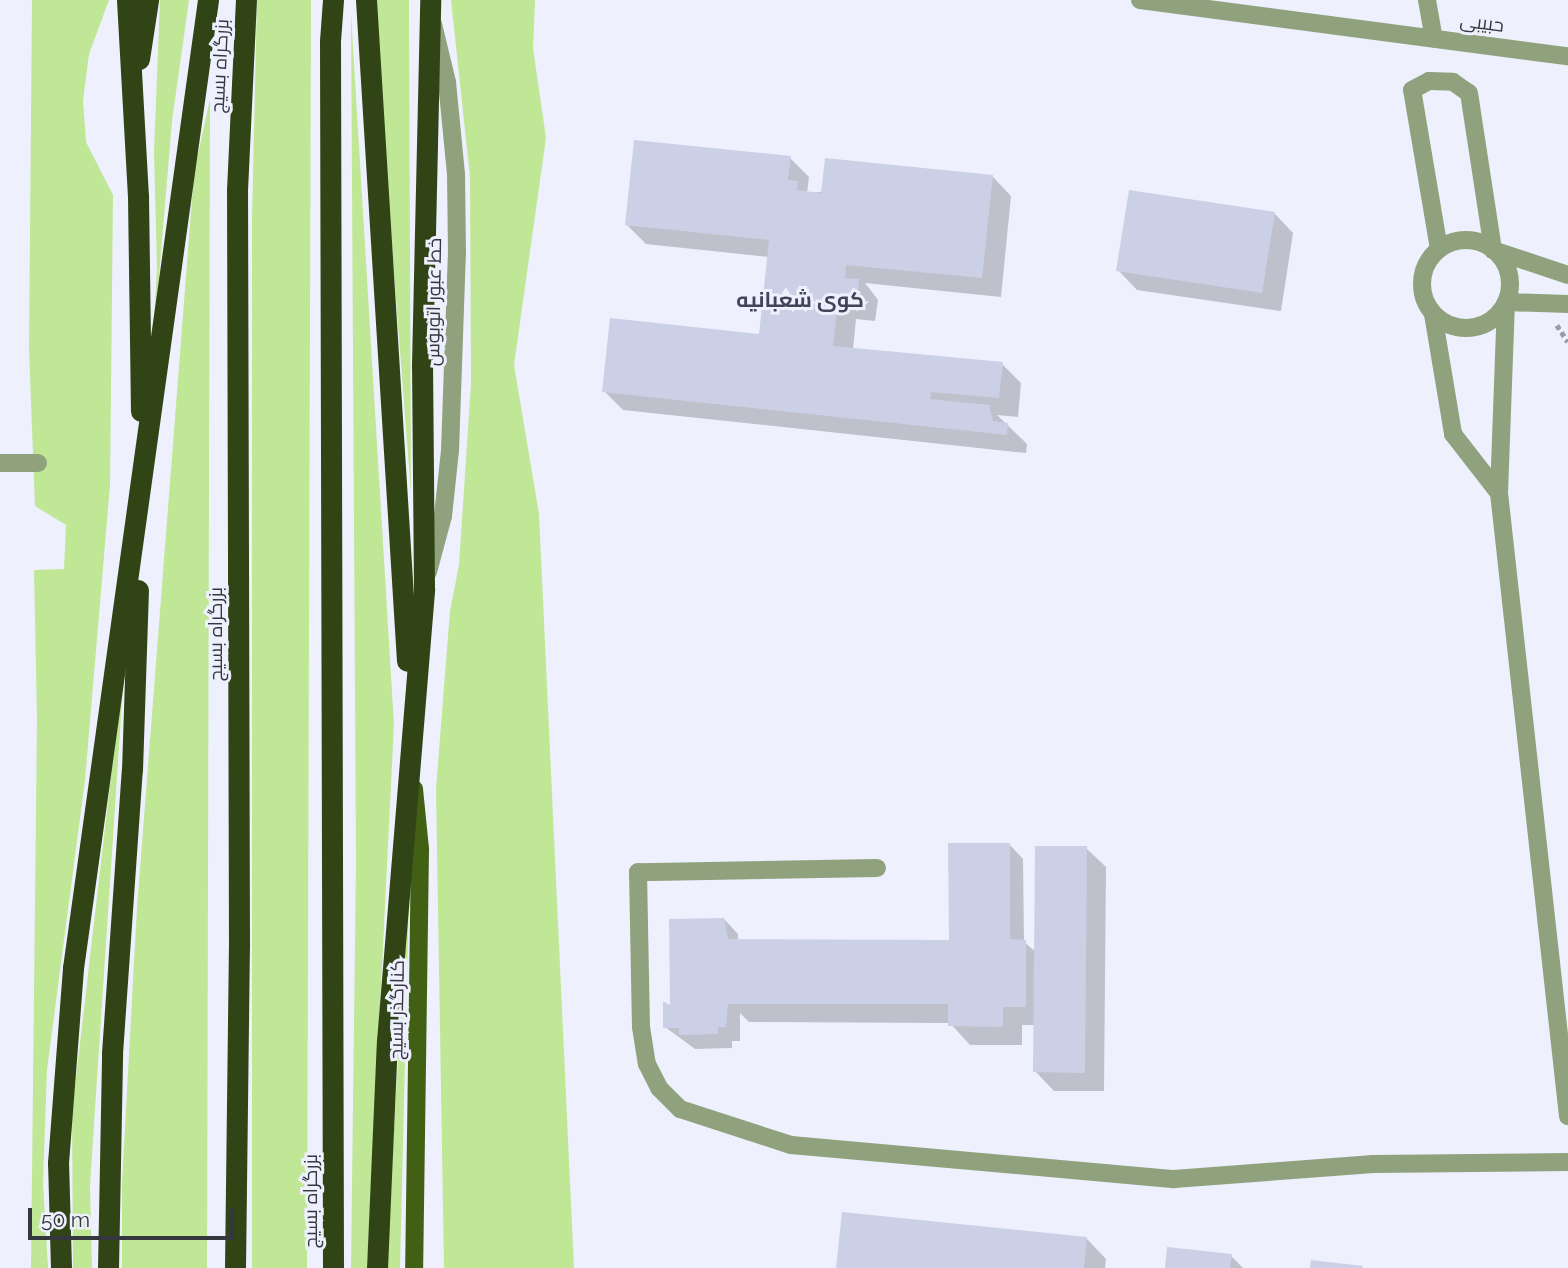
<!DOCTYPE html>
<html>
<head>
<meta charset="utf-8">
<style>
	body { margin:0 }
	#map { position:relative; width:1568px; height:1268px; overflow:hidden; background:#eef0fe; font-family:Raleway,Cairo,sans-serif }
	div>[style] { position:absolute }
	.green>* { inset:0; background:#bfe795 }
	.shadow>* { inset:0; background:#0003 }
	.building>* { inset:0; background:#ccd0e6 }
	.path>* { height:4.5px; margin-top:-2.25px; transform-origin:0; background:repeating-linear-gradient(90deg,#9b9da8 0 5px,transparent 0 8.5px) }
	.minor>* { height:18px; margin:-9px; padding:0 9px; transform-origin:9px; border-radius:9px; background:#8fa27d }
	.minor>.ring { margin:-9px; padding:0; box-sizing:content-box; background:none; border:18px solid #8fa27d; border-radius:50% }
	.major>* { height:18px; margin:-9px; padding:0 9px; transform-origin:9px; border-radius:9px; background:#416014 }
	.highway>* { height:21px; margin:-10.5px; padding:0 10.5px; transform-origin:10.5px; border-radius:10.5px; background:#304415 }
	span { translate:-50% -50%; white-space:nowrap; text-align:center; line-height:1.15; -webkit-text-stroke:6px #eef0fe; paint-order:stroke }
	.street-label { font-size:19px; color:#35373f }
	.neighbourhood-label { font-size:21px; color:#424557; font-weight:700 }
	.scale { position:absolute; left:28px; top:1208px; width:206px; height:32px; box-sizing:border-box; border:4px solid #35373f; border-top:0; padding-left:9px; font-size:21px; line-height:24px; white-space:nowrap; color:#35373f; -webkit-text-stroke:5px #eef0fe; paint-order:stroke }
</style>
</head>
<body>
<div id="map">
	<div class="green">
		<i style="clip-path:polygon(32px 0,109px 0,89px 54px,83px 101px,86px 142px,113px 195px,110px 485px,85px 780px,47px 1070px,43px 1183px,48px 1268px,31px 1268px,37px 719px,34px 570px,64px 569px,66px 525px,35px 506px,29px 350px)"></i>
		<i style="clip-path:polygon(160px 0,189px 0,172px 121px,151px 371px,157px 269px,154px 152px)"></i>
		<i style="clip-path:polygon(257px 0,311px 0,307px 1268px,252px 1268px,252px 218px)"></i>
		<i style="clip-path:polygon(375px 0,409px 0,411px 493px,380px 90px)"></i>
		<i style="clip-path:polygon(451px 0,535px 0,533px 48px,546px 138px,514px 365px,539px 514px,574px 1268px,444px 1268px,436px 789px,450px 611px,459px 565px,471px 384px,470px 177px)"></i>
		<i style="clip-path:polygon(351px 14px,394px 725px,367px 1268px,351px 1268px,356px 860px)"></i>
		<i style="clip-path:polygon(210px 99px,207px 1268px,122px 1268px,122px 1183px,137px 908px,194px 173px)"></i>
		<i style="clip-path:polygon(125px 656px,90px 1185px,92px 1268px,73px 1268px,72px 1112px)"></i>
		<i style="clip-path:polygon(410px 851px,400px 1268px,386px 1268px)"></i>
	</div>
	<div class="shadow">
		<i style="clip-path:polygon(790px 158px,809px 177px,807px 193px,992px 176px,1011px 196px,1001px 297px,865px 283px,878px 300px,875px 321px,856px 319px,853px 349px,1002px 364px,1021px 383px,1018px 417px,997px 415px,1027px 444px,1026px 453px,623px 410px,604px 391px,760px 335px,769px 257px,646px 244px,627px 225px)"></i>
		<i style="clip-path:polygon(1274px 213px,1293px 233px,1281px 311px,1137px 290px,1118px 270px)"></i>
		<i style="clip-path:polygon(1009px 844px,1023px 859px,1024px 942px,1036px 952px,1086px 848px,1106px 867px,1104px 1091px,1054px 1091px,1035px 1071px,1035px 1025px,1022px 1025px,1022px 1045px,970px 1045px,950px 1023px,749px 1022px,740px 1013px,740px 1041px,732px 1041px,732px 1048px,695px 1049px,665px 1027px,724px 919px,738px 934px,738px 940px,951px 941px)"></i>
		<i style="clip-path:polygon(1087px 1239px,1106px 1259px,1105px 1268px,838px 1268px)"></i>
		<i style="clip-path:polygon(1231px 1256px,1243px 1268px,1166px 1268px)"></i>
	</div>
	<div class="building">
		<i style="clip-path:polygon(634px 140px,791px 156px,788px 180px,798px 181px,797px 190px,821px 193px,825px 158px,993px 175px,982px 278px,846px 265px,845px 278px,859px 279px,857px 303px,838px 301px,833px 346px,1003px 362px,999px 398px,931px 392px,930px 399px,989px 405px,993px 421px,1008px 423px,1007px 435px,602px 392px,610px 318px,759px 334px,769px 240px,625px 225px)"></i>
		<i style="clip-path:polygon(1129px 190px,1275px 212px,1262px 293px,1116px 271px)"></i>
		<i style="clip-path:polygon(948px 843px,1010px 843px,1010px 939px,1026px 940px,1026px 1007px,1003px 1007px,1003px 1027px,948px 1026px,948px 1004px,728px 1004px,726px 1027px,718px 1027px,718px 1034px,679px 1035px,679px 1028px,663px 1028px,663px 1001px,670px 1005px,669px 919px,724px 918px,728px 939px,949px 940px)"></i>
		<i style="clip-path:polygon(1035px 846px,1087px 846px,1085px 1073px,1033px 1072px)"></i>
		<i style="clip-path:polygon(842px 1212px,1087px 1237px,1084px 1268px,836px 1268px)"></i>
		<i style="clip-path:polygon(1167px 1247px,1232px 1254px,1230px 1268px,1165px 1268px)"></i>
		<i style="clip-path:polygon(1311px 1260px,1363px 1266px,1362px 1268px,1310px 1268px)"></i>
	</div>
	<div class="path">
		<i style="left:1557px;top:325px;width:20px;rotate:57deg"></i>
	</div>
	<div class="minor">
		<i style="left:1140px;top:0;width:432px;rotate:7.5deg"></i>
		<i style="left:1427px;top:0;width:39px;rotate:80deg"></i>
		<i class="ring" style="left:1422px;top:240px;width:70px;height:70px"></i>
		<i style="left:1439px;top:249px;width:161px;rotate:-99.6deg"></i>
		<i style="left:1412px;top:90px;width:19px;rotate:-28deg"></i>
		<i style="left:1429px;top:81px;width:24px;rotate:2deg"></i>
		<i style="left:1453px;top:82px;width:19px;rotate:35deg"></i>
		<i style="left:1469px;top:93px;width:159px;rotate:81.3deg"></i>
		<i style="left:1493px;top:250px;width:79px;rotate:18.4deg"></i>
		<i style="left:1568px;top:304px;width:62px;rotate:-178.2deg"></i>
		<i style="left:1506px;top:302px;width:191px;rotate:92.1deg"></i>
		<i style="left:1499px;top:493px;width:627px;rotate:83.68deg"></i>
		<i style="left:1433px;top:314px;width:122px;rotate:80.5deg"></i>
		<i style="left:1453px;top:434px;width:75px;rotate:52.1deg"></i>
		<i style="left:0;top:463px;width:38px"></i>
		<i style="left:428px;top:572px;width:58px;rotate:-75deg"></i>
		<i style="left:443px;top:516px;width:65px;rotate:-83.9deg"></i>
		<i style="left:450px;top:451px;width:197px;rotate:-88deg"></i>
		<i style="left:457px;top:254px;width:80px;rotate:-90.7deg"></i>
		<i style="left:456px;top:174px;width:92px;rotate:-95.6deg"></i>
		<i style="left:447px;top:82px;width:60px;rotate:-103.6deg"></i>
		<i style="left:877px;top:868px;width:239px;rotate:179deg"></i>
		<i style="left:638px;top:872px;width:155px;rotate:88.9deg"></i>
		<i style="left:641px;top:1027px;width:37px;rotate:81deg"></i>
		<i style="left:647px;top:1064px;width:27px;rotate:63deg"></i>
		<i style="left:659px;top:1088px;width:30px;rotate:45deg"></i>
		<i style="left:680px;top:1109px;width:117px;rotate:18deg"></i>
		<i style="left:791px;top:1145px;width:385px;rotate:5.1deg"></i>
		<i style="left:1174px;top:1179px;width:200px;rotate:-4.3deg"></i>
		<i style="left:1373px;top:1164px;width:195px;rotate:-0.6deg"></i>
	</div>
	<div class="major">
		<i style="left:414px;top:789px;width:60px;rotate:84.3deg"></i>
		<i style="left:420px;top:849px;width:419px;rotate:90.8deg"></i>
	</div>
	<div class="highway">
		<i style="left:127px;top:0;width:196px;rotate:86.8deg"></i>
		<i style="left:138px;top:196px;width:215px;rotate:89.2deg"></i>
		<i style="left:333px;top:0;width:41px;rotate:94.2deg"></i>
		<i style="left:330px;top:41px;width:1227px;rotate:89.86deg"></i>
		<i style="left:366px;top:0;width:662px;rotate:86.45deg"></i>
		<i style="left:139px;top:59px;width:60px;rotate:-81.3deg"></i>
		<i style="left:61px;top:1268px;width:105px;rotate:-91.6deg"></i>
		<i style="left:58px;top:1163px;width:196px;rotate:-85.6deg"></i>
		<i style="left:73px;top:968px;width:977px;rotate:-82.06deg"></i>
		<i style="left:108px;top:1268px;width:215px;rotate:-88.9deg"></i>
		<i style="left:112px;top:1053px;width:284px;rotate:-86deg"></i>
		<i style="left:132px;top:770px;width:180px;rotate:-88.1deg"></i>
		<i style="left:235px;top:1268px;width:323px;rotate:-89.3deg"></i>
		<i style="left:239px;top:945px;width:755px;rotate:-90.15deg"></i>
		<i style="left:237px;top:190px;width:190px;rotate:-87.3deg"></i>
		<i style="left:377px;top:1268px;width:227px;rotate:-87.5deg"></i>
		<i style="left:387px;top:1041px;width:454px;rotate:-85.3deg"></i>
		<i style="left:424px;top:589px;width:224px;rotate:-90.5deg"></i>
		<i style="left:422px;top:365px;width:365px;rotate:-88.7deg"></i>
	</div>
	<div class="street-label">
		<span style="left:1482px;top:23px;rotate:7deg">حبیبی</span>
		<span style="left:220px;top:66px;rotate:-87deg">بزرگراه بسیج</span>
		<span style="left:434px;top:302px;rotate:-89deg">خط عبور اتوبوس</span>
		<span style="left:216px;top:634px;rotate:-90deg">بزرگراه بسیج</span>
		<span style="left:397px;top:1010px;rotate:-89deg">کنارگذر بسیج</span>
		<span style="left:311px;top:1201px;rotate:-90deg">بزرگراه بسیج</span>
	</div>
	<div class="neighbourhood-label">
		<span style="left:800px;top:300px">کوی شعبانیه</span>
	</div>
	<div class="scale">50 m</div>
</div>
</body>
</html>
